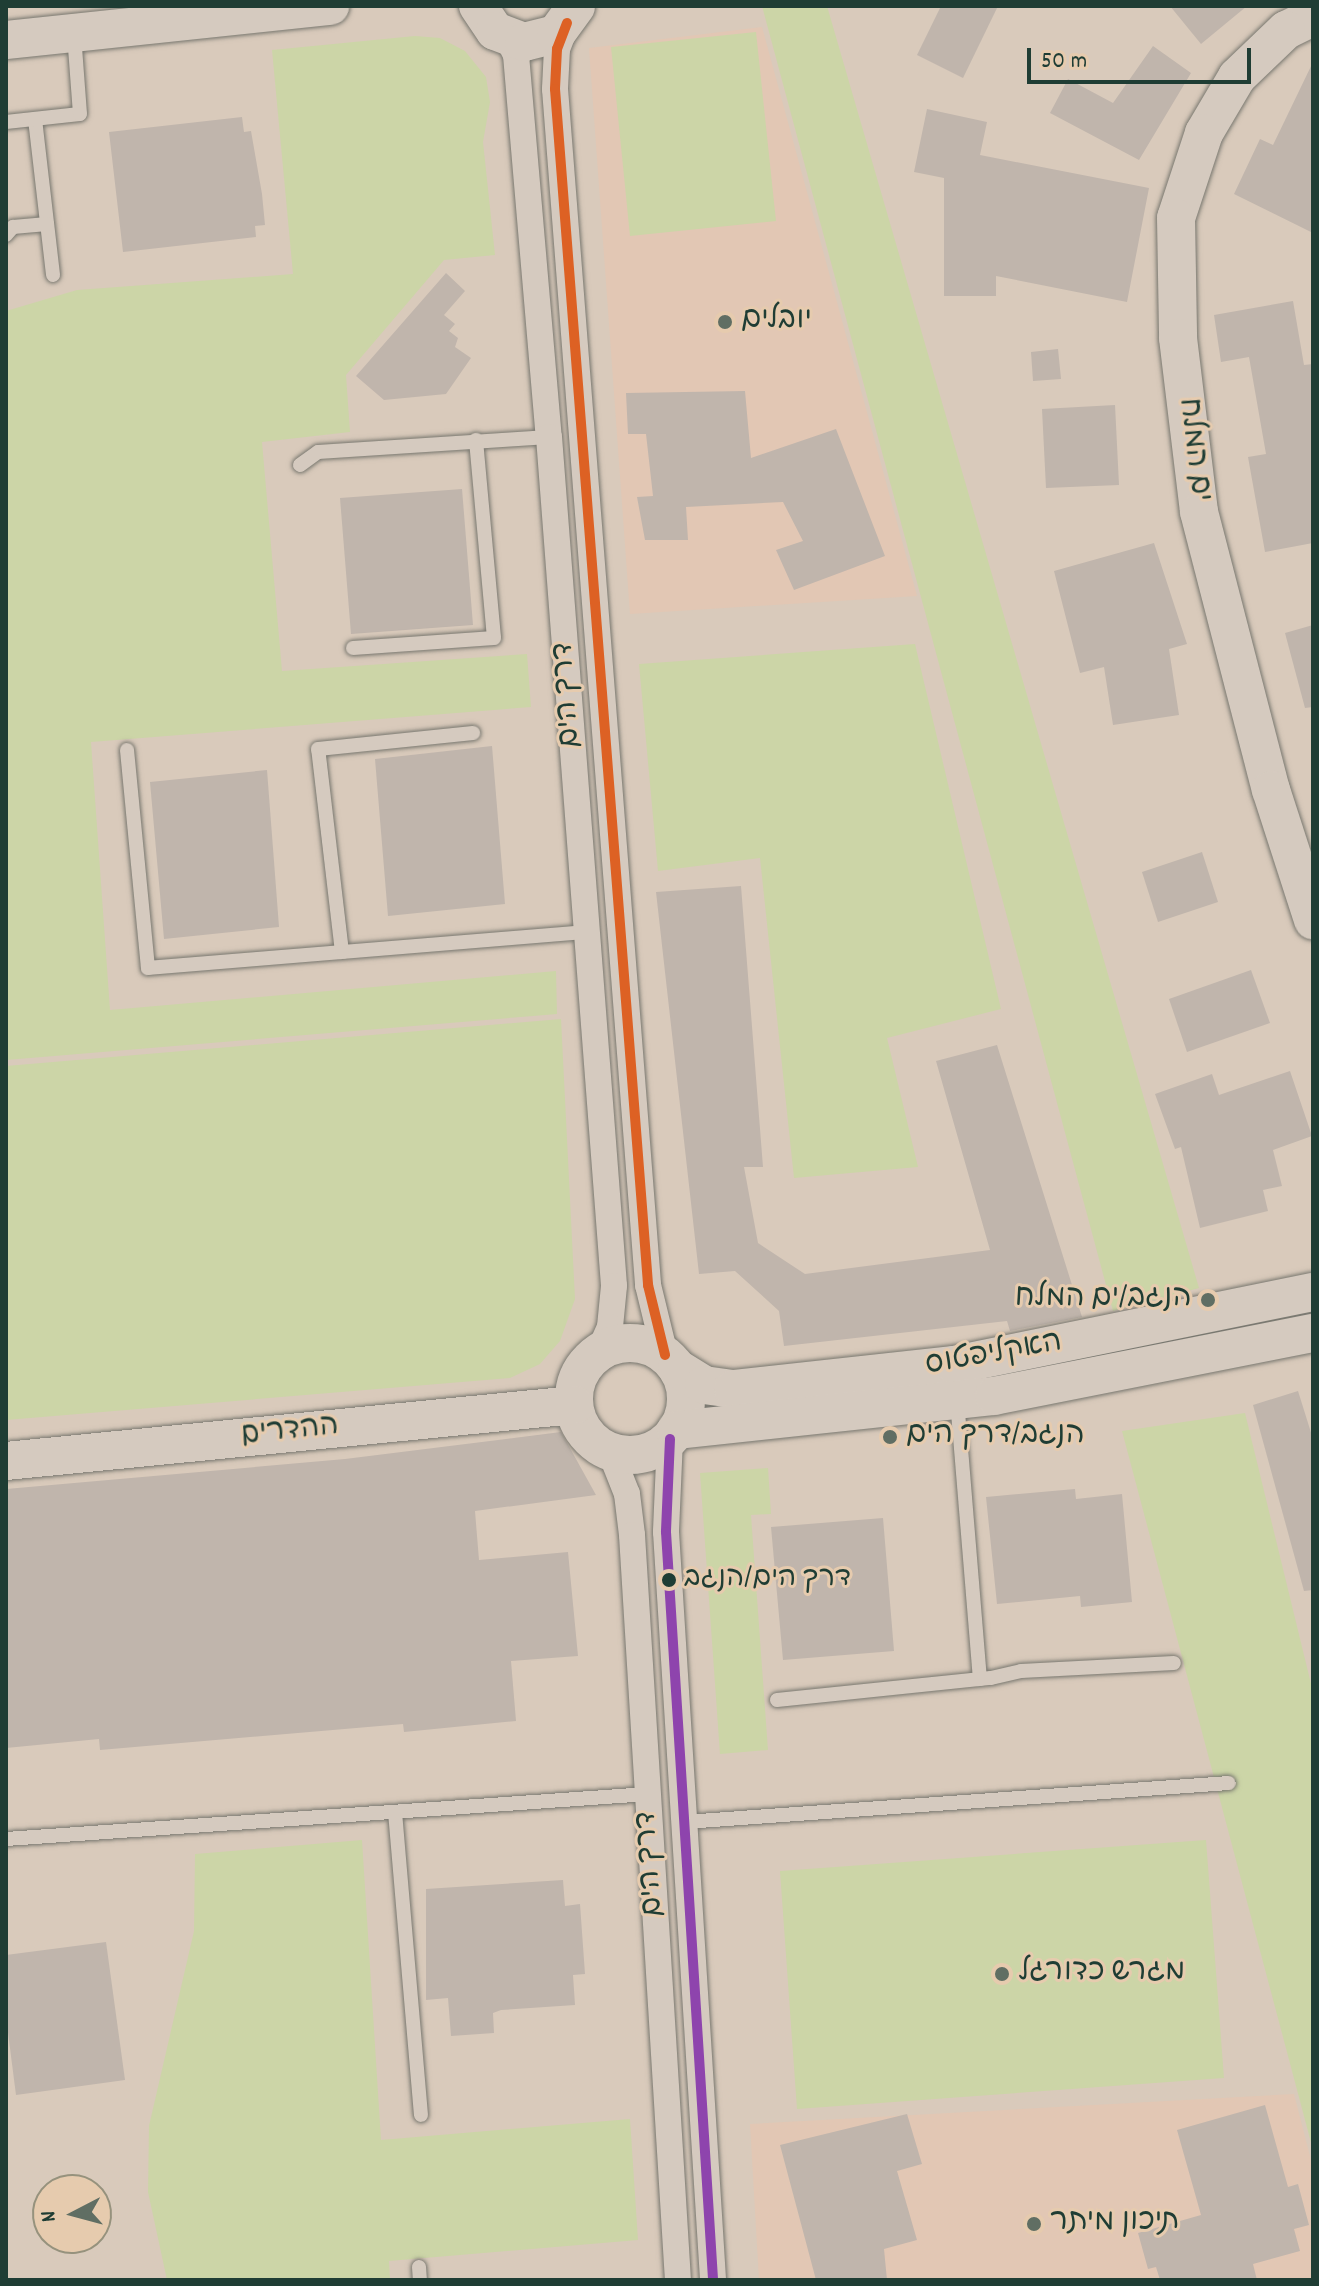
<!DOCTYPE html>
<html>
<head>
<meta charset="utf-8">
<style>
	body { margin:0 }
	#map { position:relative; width:1319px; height:2286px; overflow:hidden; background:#d9cabb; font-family:Dekko,"Playpen Sans Hebrew",sans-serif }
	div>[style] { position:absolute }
	.built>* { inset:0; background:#e2c7b4 }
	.green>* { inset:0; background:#ccd5a7 }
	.building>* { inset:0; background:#c0b5ac }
	.roads { filter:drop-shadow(0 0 2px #78776f) drop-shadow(0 0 2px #78776f) }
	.lane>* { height:14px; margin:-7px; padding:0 7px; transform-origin:7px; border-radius:7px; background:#d5cabf }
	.street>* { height:26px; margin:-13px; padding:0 13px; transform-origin:13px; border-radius:13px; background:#d5cabf }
	.secondary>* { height:38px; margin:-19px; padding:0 19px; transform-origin:19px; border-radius:19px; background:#d5cabf }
	.secondary>.ring { margin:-19px; padding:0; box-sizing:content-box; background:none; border:38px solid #d5cabf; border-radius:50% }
	.bus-1>* { height:10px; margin:-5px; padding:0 5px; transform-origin:5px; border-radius:5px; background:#dd6124 }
	.bus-2>* { height:10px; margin:-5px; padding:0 5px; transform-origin:5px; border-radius:5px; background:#8e44ad }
	.dots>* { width:22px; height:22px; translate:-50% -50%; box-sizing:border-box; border:4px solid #e6cbae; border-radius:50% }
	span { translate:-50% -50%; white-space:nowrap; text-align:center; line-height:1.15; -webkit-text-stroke:6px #e6cbae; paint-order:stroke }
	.bus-label { font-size:28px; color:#1f3d34 }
	.left { translate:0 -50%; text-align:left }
	.poi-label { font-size:30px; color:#1f3d34 }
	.right { translate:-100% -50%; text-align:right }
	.street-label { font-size:30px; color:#1f3d34 }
	.frame { position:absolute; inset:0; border:8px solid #1f3d34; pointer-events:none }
	.north { position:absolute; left:32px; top:2174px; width:80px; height:80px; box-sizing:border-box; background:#e6cbae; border:2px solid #96927d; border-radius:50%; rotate:264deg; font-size:22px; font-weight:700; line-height:32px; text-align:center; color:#1f3d34 }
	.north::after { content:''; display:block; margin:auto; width:28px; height:36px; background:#606e63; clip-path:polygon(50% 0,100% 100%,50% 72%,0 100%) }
	.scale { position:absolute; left:1027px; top:48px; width:224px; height:36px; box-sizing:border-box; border:4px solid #1f3d34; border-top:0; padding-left:10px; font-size:24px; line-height:28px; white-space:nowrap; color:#1f3d34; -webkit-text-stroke:6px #e6cbae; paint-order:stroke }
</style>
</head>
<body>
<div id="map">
	<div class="built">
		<i style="clip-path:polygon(762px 27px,917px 596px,630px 614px,589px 48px)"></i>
		<i style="clip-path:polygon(1294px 2094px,1313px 2168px,1313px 2280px,759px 2280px,750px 2124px)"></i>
	</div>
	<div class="green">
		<i style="clip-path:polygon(762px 6px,827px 6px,1199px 1288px,1113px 1311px)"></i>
		<i style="clip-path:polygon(756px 32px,776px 221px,630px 236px,611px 47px)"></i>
		<i style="clip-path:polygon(415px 36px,440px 38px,465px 51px,486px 77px,490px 102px,483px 142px,495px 255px,444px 260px,346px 375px,350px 432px,262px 442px,282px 671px,527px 654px,531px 707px,91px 742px,110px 1010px,556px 971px,557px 1014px,6px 1060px,6px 311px,77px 290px,293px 274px,272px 50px)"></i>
		<i style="clip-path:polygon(915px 644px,1001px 1009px,887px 1038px,918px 1167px,794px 1178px,760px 858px,658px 871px,639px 664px)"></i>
		<i style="clip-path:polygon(561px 1019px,575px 1299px,560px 1341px,540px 1364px,510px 1378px,6px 1420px,6px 1066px)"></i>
		<i style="clip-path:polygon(1245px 1413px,1313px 1692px,1313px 2150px,1122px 1431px)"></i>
		<i style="clip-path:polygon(768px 1468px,771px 1514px,751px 1515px,768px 1750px,720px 1754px,700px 1473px)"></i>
		<i style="clip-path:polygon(362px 1840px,381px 2140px,630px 2119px,638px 2240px,389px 2261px,390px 2280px,167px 2280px,148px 2192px,149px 2126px,194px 1931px,195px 1854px)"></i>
		<i style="clip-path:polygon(1206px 1840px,1224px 2078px,797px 2109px,780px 1871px)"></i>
	</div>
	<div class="building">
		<i style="clip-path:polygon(941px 6px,998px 6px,963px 78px,917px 55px)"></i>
		<i style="clip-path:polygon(1170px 6px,1247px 6px,1201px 44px)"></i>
		<i style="clip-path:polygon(1153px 46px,1191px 73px,1139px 160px,1050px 113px,1068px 79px,1113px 103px)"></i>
		<i style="clip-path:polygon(1313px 62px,1313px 233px,1234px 194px,1260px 139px,1273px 145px)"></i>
		<i style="clip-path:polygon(927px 109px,987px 122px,980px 155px,1149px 188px,1127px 302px,996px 276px,996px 296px,944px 296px,944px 178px,914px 172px)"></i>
		<i style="clip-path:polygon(242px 117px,244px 132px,251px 131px,262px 194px,265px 225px,255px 226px,256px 237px,123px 252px,109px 132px)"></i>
		<i style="clip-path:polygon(446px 273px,465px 291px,444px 315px,455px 324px,449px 331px,458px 338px,455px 347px,471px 358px,446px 394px,384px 400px,356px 376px)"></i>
		<i style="clip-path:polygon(1293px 301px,1304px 365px,1313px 364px,1313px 543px,1265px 552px,1248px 457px,1266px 454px,1249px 357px,1221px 362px,1214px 315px)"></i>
		<i style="clip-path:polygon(1058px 349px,1061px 379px,1033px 381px,1031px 352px)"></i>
		<i style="clip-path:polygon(745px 391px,751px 458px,836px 429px,885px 556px,794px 590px,776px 550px,803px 541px,783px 502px,686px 507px,688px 540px,645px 540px,637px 497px,653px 496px,646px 434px,628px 434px,626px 393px)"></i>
		<i style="clip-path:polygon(1115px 405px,1119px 485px,1046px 488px,1042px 409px)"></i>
		<i style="clip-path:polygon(462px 489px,473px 625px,351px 634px,340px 498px)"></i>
		<i style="clip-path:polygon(1154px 543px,1187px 644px,1169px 649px,1179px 715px,1113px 725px,1104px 667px,1080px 673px,1054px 571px)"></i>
		<i style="clip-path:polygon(1313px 625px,1313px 707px,1305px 708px,1285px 633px)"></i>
		<i style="clip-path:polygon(492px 746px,505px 904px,388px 916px,375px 759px)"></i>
		<i style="clip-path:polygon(267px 770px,279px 927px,164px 939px,150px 782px)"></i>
		<i style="clip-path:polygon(1202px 852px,1218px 902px,1158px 922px,1142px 872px)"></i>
		<i style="clip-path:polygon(741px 886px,763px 1167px,744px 1167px,758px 1243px,805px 1274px,990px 1250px,936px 1061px,997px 1045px,1082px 1317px,1010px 1331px,1007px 1321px,784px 1346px,779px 1311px,735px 1271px,699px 1274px,656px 892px)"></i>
		<i style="clip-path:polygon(1251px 970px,1270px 1023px,1187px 1052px,1169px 999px)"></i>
		<i style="clip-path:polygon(1290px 1071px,1312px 1136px,1273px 1150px,1282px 1186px,1263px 1190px,1268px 1211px,1200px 1228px,1181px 1147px,1175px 1149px,1155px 1094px,1212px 1074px,1219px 1095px)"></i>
		<i style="clip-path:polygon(1298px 1391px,1313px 1439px,1313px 1590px,1304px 1591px,1253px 1405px)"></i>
		<i style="clip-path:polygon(561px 1432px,596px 1495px,475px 1511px,479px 1560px,568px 1552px,578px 1656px,511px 1661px,516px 1721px,404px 1732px,403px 1724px,100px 1750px,99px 1739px,6px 1748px,6px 1489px,345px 1459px)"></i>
		<i style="clip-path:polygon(1075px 1489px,1076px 1499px,1122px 1494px,1132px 1602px,1081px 1607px,1080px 1596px,997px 1604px,986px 1497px)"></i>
		<i style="clip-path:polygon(883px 1518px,894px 1651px,783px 1660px,771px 1527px)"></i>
		<i style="clip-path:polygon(563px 1880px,565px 1906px,580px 1904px,585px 1974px,573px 1975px,575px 2005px,501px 2010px,493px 2013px,494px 2033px,451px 2036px,448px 1998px,426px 2000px,426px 1889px)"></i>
		<i style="clip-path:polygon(106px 1942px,125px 2080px,16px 2095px,6px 2017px,6px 1955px)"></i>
		<i style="clip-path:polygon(1265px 2105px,1288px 2187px,1298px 2184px,1309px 2225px,1294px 2229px,1300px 2251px,1253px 2264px,1257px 2280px,1160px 2280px,1156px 2267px,1148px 2269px,1138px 2233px,1201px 2215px,1177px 2130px)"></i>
		<i style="clip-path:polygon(907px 2114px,922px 2164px,897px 2171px,917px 2240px,884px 2249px,887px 2280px,816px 2280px,780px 2145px)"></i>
	</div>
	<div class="roads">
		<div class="lane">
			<i style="left:35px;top:119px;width:157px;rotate:83.4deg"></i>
			<i style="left:6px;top:122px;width:74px;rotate:-6.2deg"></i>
			<i style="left:80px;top:114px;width:79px;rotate:-94.3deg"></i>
			<i style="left:6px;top:235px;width:11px;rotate:-49deg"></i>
			<i style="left:13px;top:227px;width:34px;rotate:-5deg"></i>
			<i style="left:300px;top:465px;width:22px;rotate:-36deg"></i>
			<i style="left:318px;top:452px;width:231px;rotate:-3.7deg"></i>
			<i style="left:353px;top:648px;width:141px;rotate:-4.1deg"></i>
			<i style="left:494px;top:638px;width:199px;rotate:-95.2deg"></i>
			<i style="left:127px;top:750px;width:219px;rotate:84.5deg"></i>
			<i style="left:148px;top:968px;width:440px;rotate:-4.7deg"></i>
			<i style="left:342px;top:952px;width:204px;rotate:-96.7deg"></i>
			<i style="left:318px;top:749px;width:156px;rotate:-5.9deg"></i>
			<i style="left:957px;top:1400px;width:280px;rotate:85.3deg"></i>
			<i style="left:777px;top:1700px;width:215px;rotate:-5.9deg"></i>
			<i style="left:991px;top:1678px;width:31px;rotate:-13deg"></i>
			<i style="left:1021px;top:1671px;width:153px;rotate:-3deg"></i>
			<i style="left:395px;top:1812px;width:304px;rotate:85.1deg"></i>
			<i style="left:685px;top:1822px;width:545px;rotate:-4.1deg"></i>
			<i style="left:6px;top:1839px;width:644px;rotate:-4.01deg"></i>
			<i style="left:419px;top:2267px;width:13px;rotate:86deg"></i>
		</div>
		<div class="street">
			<i style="left:567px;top:23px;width:28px;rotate:111deg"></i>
			<i style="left:557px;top:49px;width:40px;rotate:92.9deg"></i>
			<i style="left:555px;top:89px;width:1200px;rotate:85.55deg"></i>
			<i style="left:648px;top:1285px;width:72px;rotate:76.3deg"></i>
			<i style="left:508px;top:39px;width:18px;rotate:63deg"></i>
			<i style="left:516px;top:55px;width:383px;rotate:85.1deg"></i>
			<i style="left:549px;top:437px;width:851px;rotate:85.62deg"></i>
			<i style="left:614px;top:1286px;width:41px;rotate:95.6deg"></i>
			<i style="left:610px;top:1327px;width:27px;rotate:114deg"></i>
			<i style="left:670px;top:1439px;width:93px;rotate:92.5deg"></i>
			<i style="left:666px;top:1532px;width:749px;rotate:86.4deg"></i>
			<i style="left:610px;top:1451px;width:46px;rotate:68.4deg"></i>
			<i style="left:627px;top:1494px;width:41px;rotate:83deg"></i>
			<i style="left:632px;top:1535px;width:746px;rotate:86.47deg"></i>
		</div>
		<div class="secondary">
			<i style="left:478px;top:6px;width:30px;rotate:56deg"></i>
			<i style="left:495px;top:31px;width:31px;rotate:21deg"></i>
			<i style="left:524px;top:42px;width:33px;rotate:-14deg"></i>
			<i style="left:556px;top:34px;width:34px;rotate:-54deg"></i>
			<i style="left:1313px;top:17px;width:30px;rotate:154deg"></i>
			<i style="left:1286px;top:30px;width:68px;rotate:136.2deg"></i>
			<i style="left:1237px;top:77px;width:65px;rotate:120.5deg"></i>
			<i style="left:1204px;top:133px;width:89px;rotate:108.2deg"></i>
			<i style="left:1176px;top:218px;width:120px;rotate:89deg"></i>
			<i style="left:1178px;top:338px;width:175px;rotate:83.1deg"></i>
			<i style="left:1199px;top:512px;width:287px;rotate:75.5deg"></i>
			<i style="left:1271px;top:790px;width:137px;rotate:72.1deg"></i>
			<i style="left:6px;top:40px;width:326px;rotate:-6deg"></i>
			<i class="ring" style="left:574px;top:1343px;width:74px;height:74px"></i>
			<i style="left:677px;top:1368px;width:32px;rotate:32deg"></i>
			<i style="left:704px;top:1385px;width:29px;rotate:8deg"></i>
			<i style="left:733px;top:1389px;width:222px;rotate:-6.2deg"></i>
			<i style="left:954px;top:1365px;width:366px;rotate:-11.5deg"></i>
			<i style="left:676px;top:1430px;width:320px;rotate:-6.1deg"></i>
			<i style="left:994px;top:1396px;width:325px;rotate:-11.2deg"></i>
			<i style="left:6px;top:1461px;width:571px;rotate:-5.63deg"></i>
		</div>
	</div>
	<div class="bus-1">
		<i style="left:567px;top:23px;width:28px;rotate:111deg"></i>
		<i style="left:557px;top:49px;width:40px;rotate:92.9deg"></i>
		<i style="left:555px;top:89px;width:1200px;rotate:85.55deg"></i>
		<i style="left:648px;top:1285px;width:72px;rotate:76.3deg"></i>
	</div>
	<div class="bus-2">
		<i style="left:670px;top:1439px;width:93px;rotate:92.5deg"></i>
		<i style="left:666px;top:1532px;width:749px;rotate:86.4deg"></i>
	</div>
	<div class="dots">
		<i style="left:725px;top:322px;background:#606e63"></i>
		<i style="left:1208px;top:1300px;background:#606e63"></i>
		<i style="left:890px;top:1437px;background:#606e63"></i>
		<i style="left:669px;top:1580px;background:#1f3d34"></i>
		<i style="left:1002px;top:1974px;background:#606e63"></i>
		<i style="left:1034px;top:2224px;background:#606e63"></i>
	</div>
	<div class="bus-label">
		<span class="left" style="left:684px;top:1580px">דרך הים/הנגב</span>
	</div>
	<div class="poi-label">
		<span class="left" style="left:741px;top:322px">יובלים</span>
		<span class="right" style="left:1192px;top:1300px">הנגב/ים המלח</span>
		<span class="left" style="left:906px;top:1437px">הנגב/דרך הים</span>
		<span class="left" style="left:1018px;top:1974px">מגרש כדורגל</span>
		<span class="left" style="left:1050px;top:2224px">תיכון מיתר</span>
	</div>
	<div class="street-label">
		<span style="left:1192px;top:450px;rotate:83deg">ים המלח</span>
		<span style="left:569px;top:695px;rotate:-94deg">דרך הים</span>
		<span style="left:994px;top:1356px;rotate:-10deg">האקליפטוס</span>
		<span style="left:290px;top:1433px;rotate:-6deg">ההדרים</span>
		<span style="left:652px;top:1864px;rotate:-94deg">דרך הים</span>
	</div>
	<div class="frame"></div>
	<div class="north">N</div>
	<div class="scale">50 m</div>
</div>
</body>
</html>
